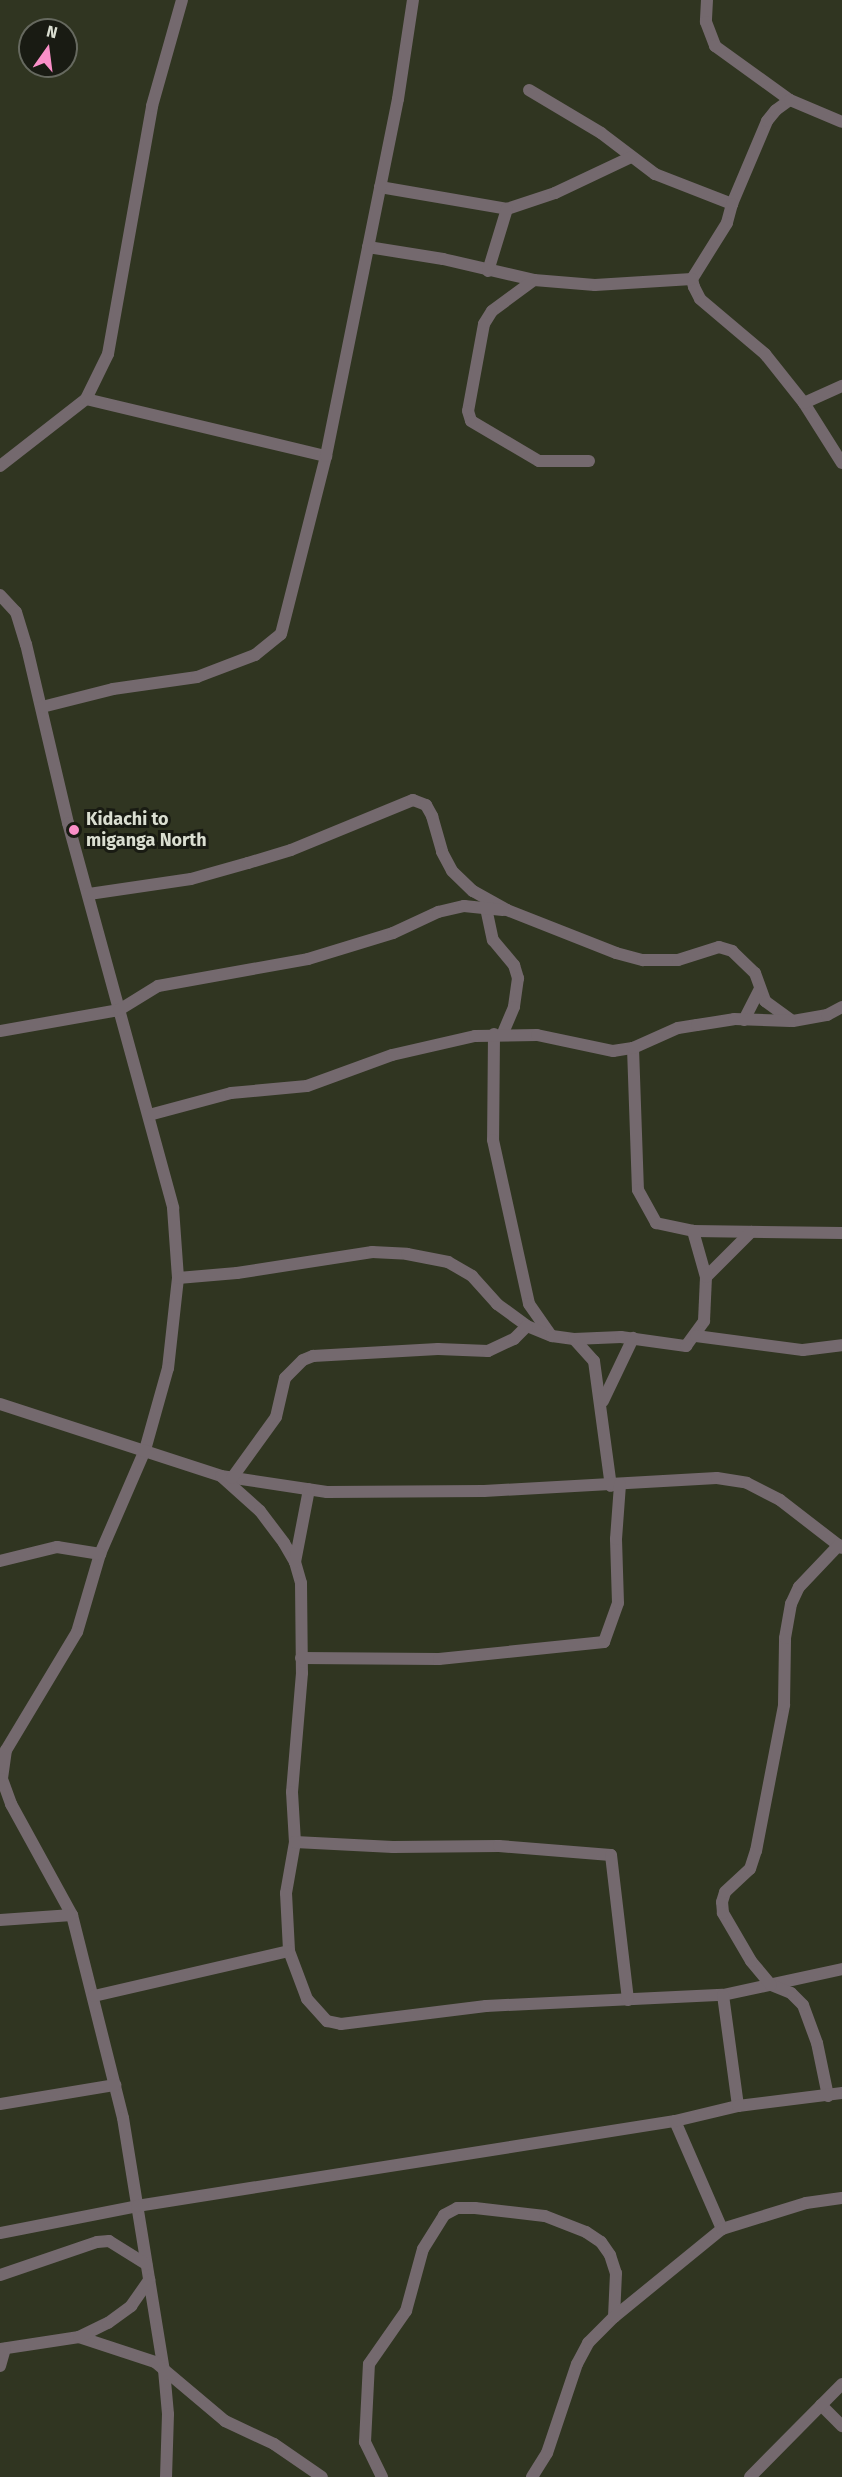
<!DOCTYPE html>
<html>
<head>
<meta charset="utf-8">
<style>
	body { margin:0 }
	#map { position:relative; width:842px; height:2477px; overflow:hidden; background:#303521; font-family:"Fira Sans",sans-serif }
	div>[style] { position:absolute }
	.minor>* { height:12px; margin:-6px; padding:0 6px; transform-origin:6px; border-radius:6px; background:#74696e }
	.tertiary>* { height:12px; margin:-6px; padding:0 6px; transform-origin:6px; border-radius:6px; background:#74696e }
	.dots>* { width:16px; height:16px; translate:-50% -50%; box-sizing:border-box; border:3px solid #191b13; border-radius:50% }
	span { translate:-50% -50%; white-space:nowrap; text-align:center; line-height:1.15; -webkit-text-stroke:6px #191b13; paint-order:stroke }
	.poi-label { font-size:18px; color:#daded1; font-weight:700 }
	.left { translate:0 -50%; text-align:left }
	.north { position:absolute; left:18px; top:18px; width:60px; height:60px; box-sizing:border-box; background:#191b13; border:2px solid #66695f; border-radius:50%; rotate:14deg; font-size:16px; font-weight:700; line-height:24px; text-align:center; color:#daded1 }
	.north::after { content:''; display:block; margin:auto; width:21px; height:27px; background:#fa8fc8; clip-path:polygon(50% 0,100% 100%,50% 72%,0 100%) }
</style>
</head>
<body>
<div id="map">
	<div class="minor">
		<i style="left:707px;top:0;width:22px;rotate:93deg"></i>
		<i style="left:706px;top:22px;width:26px;rotate:69deg"></i>
		<i style="left:715px;top:46px;width:92px;rotate:35.8deg"></i>
		<i style="left:529px;top:90px;width:84px;rotate:30.8deg"></i>
		<i style="left:601px;top:133px;width:68px;rotate:37.2deg"></i>
		<i style="left:655px;top:174px;width:83px;rotate:21.3deg"></i>
		<i style="left:732px;top:204px;width:90px;rotate:-67.1deg"></i>
		<i style="left:767px;top:121px;width:14px;rotate:-51deg"></i>
		<i style="left:776px;top:110px;width:17px;rotate:-36deg"></i>
		<i style="left:790px;top:100px;width:56px;rotate:22.9deg"></i>
		<i style="left:380px;top:187px;width:129px;rotate:9.8deg"></i>
		<i style="left:507px;top:209px;width:51px;rotate:-18.4deg"></i>
		<i style="left:555px;top:193px;width:84px;rotate:-25.3deg"></i>
		<i style="left:732px;top:204px;width:20px;rotate:105deg"></i>
		<i style="left:727px;top:223px;width:66px;rotate:122deg"></i>
		<i style="left:692px;top:279px;width:8px;rotate:76deg"></i>
		<i style="left:694px;top:287px;width:13px;rotate:63deg"></i>
		<i style="left:700px;top:299px;width:85px;rotate:40.2deg"></i>
		<i style="left:765px;top:354px;width:63px;rotate:51.5deg"></i>
		<i style="left:804px;top:403px;width:71px;rotate:57.7deg"></i>
		<i style="left:368px;top:247px;width:76px;rotate:9.1deg"></i>
		<i style="left:443px;top:259px;width:93px;rotate:13deg"></i>
		<i style="left:534px;top:280px;width:61px;rotate:4.7deg"></i>
		<i style="left:595px;top:285px;width:97px;rotate:-3.5deg"></i>
		<i style="left:488px;top:271px;width:65px;rotate:-73deg"></i>
		<i style="left:534px;top:280px;width:52px;rotate:143.6deg"></i>
		<i style="left:492px;top:311px;width:15px;rotate:122deg"></i>
		<i style="left:484px;top:324px;width:88px;rotate:100.4deg"></i>
		<i style="left:468px;top:411px;width:10px;rotate:73deg"></i>
		<i style="left:471px;top:421px;width:79px;rotate:30.5deg"></i>
		<i style="left:539px;top:461px;width:50px"></i>
		<i style="left:86px;top:399px;width:247px;rotate:13.4deg"></i>
		<i style="left:804px;top:403px;width:42px;rotate:-24.1deg"></i>
		<i style="left:0;top:466px;width:109px;rotate:-37.9deg"></i>
		<i style="left:86px;top:399px;width:50px;rotate:-63.9deg"></i>
		<i style="left:108px;top:354px;width:252px;rotate:-79.9deg"></i>
		<i style="left:152px;top:106px;width:110px;rotate:-74.2deg"></i>
		<i style="left:0;top:595px;width:23px;rotate:47deg"></i>
		<i style="left:16px;top:612px;width:34px;rotate:73deg"></i>
		<i style="left:26px;top:644px;width:184px;rotate:76.8deg"></i>
		<i style="left:68px;top:823px;width:399px;rotate:74.7deg"></i>
		<i style="left:173px;top:1208px;width:70px;rotate:85.9deg"></i>
		<i style="left:178px;top:1278px;width:91px;rotate:96.3deg"></i>
		<i style="left:168px;top:1368px;width:85px;rotate:105.7deg"></i>
		<i style="left:145px;top:1450px;width:113px;rotate:113.4deg"></i>
		<i style="left:100px;top:1554px;width:81px;rotate:106.4deg"></i>
		<i style="left:77px;top:1632px;width:138px;rotate:121deg"></i>
		<i style="left:6px;top:1750px;width:29px;rotate:98deg"></i>
		<i style="left:2px;top:1779px;width:27px;rotate:70deg"></i>
		<i style="left:11px;top:1804px;width:127px;rotate:61.2deg"></i>
		<i style="left:72px;top:1915px;width:209px;rotate:75.9deg"></i>
		<i style="left:123px;top:2118px;width:255px;rotate:80.8deg"></i>
		<i style="left:164px;top:2370px;width:44px;rotate:84.8deg"></i>
		<i style="left:168px;top:2414px;width:63px;rotate:91.8deg"></i>
		<i style="left:42px;top:707px;width:73px;rotate:-14.2deg"></i>
		<i style="left:113px;top:689px;width:85px;rotate:-8.1deg"></i>
		<i style="left:197px;top:677px;width:62px;rotate:-20.8deg"></i>
		<i style="left:255px;top:655px;width:33px;rotate:-39deg"></i>
		<i style="left:281px;top:634px;width:184px;rotate:-75.8deg"></i>
		<i style="left:326px;top:456px;width:364px;rotate:-78.6deg"></i>
		<i style="left:398px;top:99px;width:100px;rotate:-81.4deg"></i>
		<i style="left:89px;top:894px;width:103px;rotate:-8.4deg"></i>
		<i style="left:191px;top:879px;width:59px;rotate:-15.7deg"></i>
		<i style="left:248px;top:863px;width:45px;rotate:-16.8deg"></i>
		<i style="left:291px;top:850px;width:132px;rotate:-22.3deg"></i>
		<i style="left:413px;top:800px;width:14px;rotate:21deg"></i>
		<i style="left:426px;top:805px;width:13px;rotate:61deg"></i>
		<i style="left:432px;top:816px;width:37px;rotate:74deg"></i>
		<i style="left:442px;top:852px;width:21px;rotate:62deg"></i>
		<i style="left:452px;top:871px;width:29px;rotate:44deg"></i>
		<i style="left:473px;top:891px;width:39px;rotate:29deg"></i>
		<i style="left:507px;top:910px;width:117px;rotate:21.5deg"></i>
		<i style="left:616px;top:953px;width:28px;rotate:15deg"></i>
		<i style="left:643px;top:960px;width:35px"></i>
		<i style="left:678px;top:960px;width:43px;rotate:-17.6deg"></i>
		<i style="left:719px;top:947px;width:14px;rotate:17deg"></i>
		<i style="left:732px;top:951px;width:32px;rotate:44deg"></i>
		<i style="left:755px;top:973px;width:30px;rotate:70deg"></i>
		<i style="left:765px;top:1001px;width:34px;rotate:36deg"></i>
		<i style="left:793px;top:1021px;width:35px;rotate:-10deg"></i>
		<i style="left:827px;top:1015px;width:17px;rotate:-28deg"></i>
		<i style="left:486px;top:908px;width:33px;rotate:78deg"></i>
		<i style="left:493px;top:940px;width:33px;rotate:50deg"></i>
		<i style="left:514px;top:965px;width:14px;rotate:73deg"></i>
		<i style="left:518px;top:978px;width:29px;rotate:98deg"></i>
		<i style="left:514px;top:1007px;width:28px;rotate:113deg"></i>
		<i style="left:744px;top:1020px;width:34px;rotate:-63deg"></i>
		<i style="left:0;top:1031px;width:121px;rotate:-10deg"></i>
		<i style="left:119px;top:1010px;width:46px;rotate:-31.6deg"></i>
		<i style="left:158px;top:986px;width:152px;rotate:-10.2deg"></i>
		<i style="left:308px;top:959px;width:89px;rotate:-17deg"></i>
		<i style="left:393px;top:933px;width:50px;rotate:-25deg"></i>
		<i style="left:438px;top:912px;width:27px;rotate:-13deg"></i>
		<i style="left:464px;top:906px;width:39px;rotate:6deg"></i>
		<i style="left:494px;top:1034px;width:106px;rotate:90.5deg"></i>
		<i style="left:493px;top:1140px;width:168px;rotate:77.6deg"></i>
		<i style="left:529px;top:1304px;width:38px;rotate:55deg"></i>
		<i style="left:633px;top:1048px;width:142px;rotate:88deg"></i>
		<i style="left:638px;top:1190px;width:38px;rotate:61deg"></i>
		<i style="left:656px;top:1223px;width:38px;rotate:12deg"></i>
		<i style="left:693px;top:1231px;width:149px;rotate:0.8deg"></i>
		<i style="left:149px;top:1115px;width:85px;rotate:-15deg"></i>
		<i style="left:231px;top:1093px;width:76px;rotate:-5.3deg"></i>
		<i style="left:307px;top:1086px;width:90px;rotate:-20deg"></i>
		<i style="left:392px;top:1055px;width:85px;rotate:-12.9deg"></i>
		<i style="left:475px;top:1036px;width:62px;rotate:-0.9deg"></i>
		<i style="left:537px;top:1035px;width:78px;rotate:11.9deg"></i>
		<i style="left:613px;top:1051px;width:20px;rotate:-9deg"></i>
		<i style="left:633px;top:1048px;width:49px;rotate:-24deg"></i>
		<i style="left:678px;top:1028px;width:19px;rotate:-9deg"></i>
		<i style="left:697px;top:1025px;width:37px;rotate:-9deg"></i>
		<i style="left:734px;top:1019px;width:56px;rotate:2deg"></i>
		<i style="left:706px;top:1277px;width:64px;rotate:-45deg"></i>
		<i style="left:178px;top:1278px;width:59px;rotate:-4.8deg"></i>
		<i style="left:237px;top:1273px;width:137px;rotate:-8.8deg"></i>
		<i style="left:372px;top:1252px;width:35px;rotate:3deg"></i>
		<i style="left:407px;top:1254px;width:42px;rotate:11deg"></i>
		<i style="left:448px;top:1262px;width:28px;rotate:30deg"></i>
		<i style="left:472px;top:1276px;width:38px;rotate:48deg"></i>
		<i style="left:497px;top:1304px;width:37px;rotate:36deg"></i>
		<i style="left:527px;top:1326px;width:27px;rotate:22deg"></i>
		<i style="left:552px;top:1336px;width:22px;rotate:8deg"></i>
		<i style="left:574px;top:1339px;width:47px;rotate:-2.4deg"></i>
		<i style="left:621px;top:1337px;width:66px;rotate:7.9deg"></i>
		<i style="left:686px;top:1346px;width:31px;rotate:-54deg"></i>
		<i style="left:704px;top:1321px;width:44px;rotate:-87.4deg"></i>
		<i style="left:706px;top:1277px;width:48px;rotate:-105.8deg"></i>
		<i style="left:696px;top:1336px;width:108px;rotate:7.5deg"></i>
		<i style="left:803px;top:1350px;width:39px;rotate:-7deg"></i>
		<i style="left:574px;top:1339px;width:30px;rotate:48deg"></i>
		<i style="left:594px;top:1361px;width:126px;rotate:82.3deg"></i>
		<i style="left:603px;top:1401px;width:70px;rotate:-64.5deg"></i>
		<i style="left:0;top:1404px;width:232px;rotate:18deg"></i>
		<i style="left:221px;top:1476px;width:107px;rotate:8.6deg"></i>
		<i style="left:327px;top:1492px;width:157px;rotate:-0.4deg"></i>
		<i style="left:484px;top:1491px;width:233px;rotate:-3.2deg"></i>
		<i style="left:717px;top:1478px;width:30px;rotate:9deg"></i>
		<i style="left:747px;top:1483px;width:37px;rotate:27deg"></i>
		<i style="left:780px;top:1500px;width:78px;rotate:37.7deg"></i>
		<i style="left:221px;top:1476px;width:52px;rotate:41.9deg"></i>
		<i style="left:260px;top:1511px;width:40px;rotate:53deg"></i>
		<i style="left:284px;top:1543px;width:22px;rotate:60deg"></i>
		<i style="left:295px;top:1562px;width:22px;rotate:74deg"></i>
		<i style="left:301px;top:1583px;width:90px;rotate:89.4deg"></i>
		<i style="left:302px;top:1673px;width:119px;rotate:94.8deg"></i>
		<i style="left:292px;top:1792px;width:50px;rotate:86.6deg"></i>
		<i style="left:295px;top:1842px;width:52px;rotate:100deg"></i>
		<i style="left:286px;top:1893px;width:58px;rotate:87deg"></i>
		<i style="left:289px;top:1951px;width:51px;rotate:69.4deg"></i>
		<i style="left:307px;top:1999px;width:30px;rotate:48deg"></i>
		<i style="left:327px;top:2021px;width:14px;rotate:12deg"></i>
		<i style="left:341px;top:2024px;width:146px;rotate:-7.1deg"></i>
		<i style="left:486px;top:2006px;width:237px;rotate:-2.7deg"></i>
		<i style="left:723px;top:1995px;width:122px;rotate:-12.3deg"></i>
		<i style="left:232px;top:1478px;width:75px;rotate:-54.2deg"></i>
		<i style="left:276px;top:1417px;width:40px;rotate:-77deg"></i>
		<i style="left:285px;top:1378px;width:25px;rotate:-45deg"></i>
		<i style="left:303px;top:1360px;width:11px;rotate:-22deg"></i>
		<i style="left:313px;top:1356px;width:125px;rotate:-3.2deg"></i>
		<i style="left:438px;top:1349px;width:50px;rotate:2.3deg"></i>
		<i style="left:488px;top:1351px;width:29px;rotate:-25deg"></i>
		<i style="left:514px;top:1339px;width:18px;rotate:-45deg"></i>
		<i style="left:0;top:1561px;width:59px;rotate:-13.8deg"></i>
		<i style="left:57px;top:1547px;width:44px;rotate:9.2deg"></i>
		<i style="left:295px;top:1562px;width:74px;rotate:-79.1deg"></i>
		<i style="left:301px;top:1658px;width:138px;rotate:0.4deg"></i>
		<i style="left:439px;top:1659px;width:166px;rotate:-5.9deg"></i>
		<i style="left:604px;top:1642px;width:41px;rotate:-70.3deg"></i>
		<i style="left:618px;top:1603px;width:64px;rotate:-91.8deg"></i>
		<i style="left:616px;top:1539px;width:55px;rotate:-85.8deg"></i>
		<i style="left:295px;top:1842px;width:98px;rotate:2.9deg"></i>
		<i style="left:393px;top:1847px;width:106px;rotate:-0.5deg"></i>
		<i style="left:499px;top:1846px;width:112px;rotate:4.6deg"></i>
		<i style="left:611px;top:1855px;width:146px;rotate:83.3deg"></i>
		<i style="left:0;top:1920px;width:72px;rotate:-4deg"></i>
		<i style="left:723px;top:1995px;width:112px;rotate:82.3deg"></i>
		<i style="left:94px;top:1996px;width:200px;rotate:-13deg"></i>
		<i style="left:828px;top:2096px;width:54px;rotate:-101.7deg"></i>
		<i style="left:817px;top:2043px;width:40px;rotate:-110.2deg"></i>
		<i style="left:803px;top:2005px;width:17px;rotate:-135deg"></i>
		<i style="left:791px;top:1993px;width:22px;rotate:-158deg"></i>
		<i style="left:771px;top:1985px;width:31px;rotate:-130deg"></i>
		<i style="left:751px;top:1961px;width:56px;rotate:-120.3deg"></i>
		<i style="left:723px;top:1913px;width:11px;rotate:-95deg"></i>
		<i style="left:722px;top:1902px;width:10px;rotate:-73deg"></i>
		<i style="left:725px;top:1892px;width:34px;rotate:-43deg"></i>
		<i style="left:750px;top:1869px;width:19px;rotate:-72deg"></i>
		<i style="left:756px;top:1851px;width:149px;rotate:-79.1deg"></i>
		<i style="left:784px;top:1705px;width:67px;rotate:-89.1deg"></i>
		<i style="left:785px;top:1638px;width:35px;rotate:-80deg"></i>
		<i style="left:791px;top:1604px;width:19px;rotate:-65deg"></i>
		<i style="left:799px;top:1587px;width:58px;rotate:-46.4deg"></i>
		<i style="left:0;top:2104px;width:117px;rotate:-9.4deg"></i>
		<i style="left:675px;top:2121px;width:118px;rotate:66.5deg"></i>
		<i style="left:0;top:2275px;width:102px;rotate:-18.8deg"></i>
		<i style="left:97px;top:2242px;width:12px;rotate:-5deg"></i>
		<i style="left:109px;top:2241px;width:44px;rotate:31.9deg"></i>
		<i style="left:79px;top:2337px;width:80px;rotate:18.2deg"></i>
		<i style="left:155px;top:2362px;width:92px;rotate:40.1deg"></i>
		<i style="left:225px;top:2421px;width:54px;rotate:25.1deg"></i>
		<i style="left:274px;top:2444px;width:58px;rotate:34.5deg"></i>
		<i style="left:0;top:2349px;width:80px;rotate:-8.6deg"></i>
		<i style="left:79px;top:2337px;width:32px;rotate:-26deg"></i>
		<i style="left:108px;top:2323px;width:29px;rotate:-36deg"></i>
		<i style="left:131px;top:2306px;width:32px;rotate:-55deg"></i>
		<i style="left:0;top:2366px;width:18px;rotate:-74deg"></i>
		<i style="left:821px;top:2405px;width:30px;rotate:45deg"></i>
		<i style="left:382px;top:2477px;width:39px;rotate:-116deg"></i>
		<i style="left:365px;top:2442px;width:78px;rotate:-87.1deg"></i>
		<i style="left:369px;top:2364px;width:65px;rotate:-55.1deg"></i>
		<i style="left:406px;top:2311px;width:64px;rotate:-74.7deg"></i>
		<i style="left:423px;top:2249px;width:40px;rotate:-58deg"></i>
		<i style="left:444px;top:2215px;width:15px;rotate:-28deg"></i>
		<i style="left:457px;top:2208px;width:18px"></i>
		<i style="left:475px;top:2208px;width:70px;rotate:6.5deg"></i>
		<i style="left:545px;top:2216px;width:44px;rotate:21.3deg"></i>
		<i style="left:586px;top:2232px;width:18px;rotate:34deg"></i>
		<i style="left:601px;top:2242px;width:16px;rotate:55deg"></i>
		<i style="left:610px;top:2255px;width:19px;rotate:72deg"></i>
		<i style="left:616px;top:2273px;width:44px;rotate:92.6deg"></i>
		<i style="left:532px;top:2477px;width:28px;rotate:-58deg"></i>
		<i style="left:547px;top:2453px;width:94px;rotate:-71.4deg"></i>
		<i style="left:577px;top:2364px;width:24px;rotate:-62deg"></i>
		<i style="left:588px;top:2343px;width:37px;rotate:-45deg"></i>
		<i style="left:614px;top:2317px;width:139px;rotate:-39.2deg"></i>
		<i style="left:722px;top:2229px;width:88px;rotate:-17.2deg"></i>
		<i style="left:806px;top:2203px;width:36px;rotate:-8deg"></i>
	</div>
	<div class="tertiary">
		<i style="left:0;top:2233px;width:140px;rotate:-11.1deg"></i>
		<i style="left:137px;top:2206px;width:545px;rotate:-8.98deg"></i>
		<i style="left:675px;top:2121px;width:65px;rotate:-13.4deg"></i>
		<i style="left:738px;top:2106px;width:105px;rotate:-7.1deg"></i>
		<i style="left:750px;top:2477px;width:131px;rotate:-45.3deg"></i>
	</div>
	<div class="dots">
		<i style="left:74px;top:830px;background:#fa8fc8"></i>
	</div>
	<div class="poi-label">
		<span class="left" style="left:86px;top:830px">Kidachi to<br>miganga North</span>
	</div>
	<div class="north">N</div>
</div>
</body>
</html>
